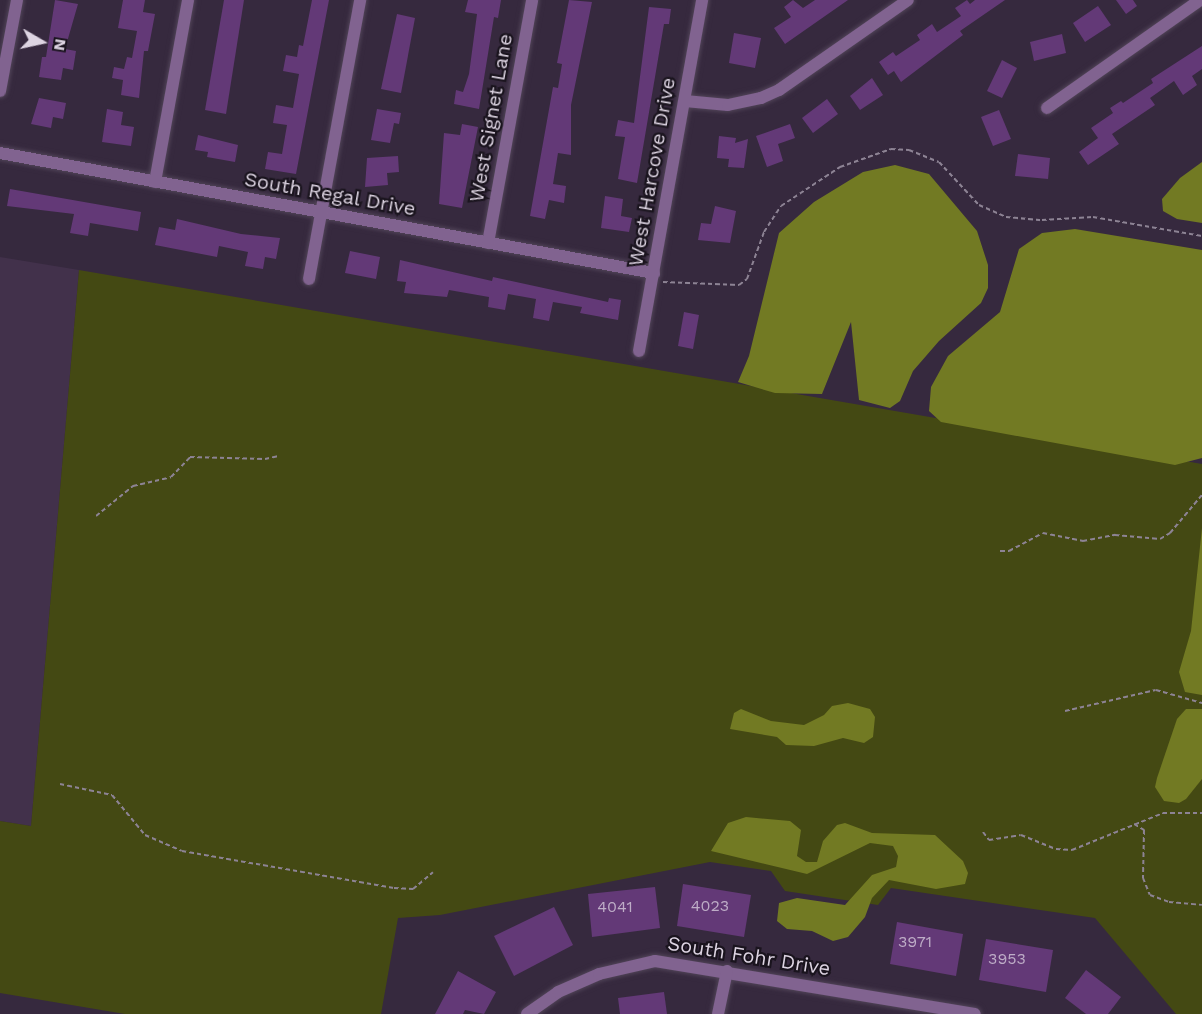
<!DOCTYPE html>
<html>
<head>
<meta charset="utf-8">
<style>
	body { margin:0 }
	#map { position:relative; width:1202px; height:1014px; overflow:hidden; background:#36293e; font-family:"Work Sans",sans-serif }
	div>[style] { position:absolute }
	.built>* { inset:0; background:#42314b }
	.green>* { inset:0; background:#444913 }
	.water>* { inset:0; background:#727a23 }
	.building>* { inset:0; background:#633977 }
	.path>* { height:2px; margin-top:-1px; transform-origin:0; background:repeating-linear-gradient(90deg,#8d8394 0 4.5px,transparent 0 7.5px) }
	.roads { filter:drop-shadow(0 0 2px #514458) drop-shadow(0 0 2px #514458) }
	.minor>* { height:12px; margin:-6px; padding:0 6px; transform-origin:6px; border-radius:6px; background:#816390 }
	span { translate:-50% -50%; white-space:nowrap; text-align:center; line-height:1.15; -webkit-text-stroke:4.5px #1a141e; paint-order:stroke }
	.number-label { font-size:16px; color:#beadc7 }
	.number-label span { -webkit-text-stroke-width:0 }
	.street-label { font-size:20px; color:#ddd4e2 }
	.north { position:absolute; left:12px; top:12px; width:60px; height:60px; -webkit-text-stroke:4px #1a141e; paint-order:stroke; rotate:99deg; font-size:16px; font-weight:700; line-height:24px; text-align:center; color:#ddd4e2 }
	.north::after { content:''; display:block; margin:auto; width:21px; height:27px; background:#ddd4e2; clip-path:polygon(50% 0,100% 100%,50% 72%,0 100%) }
</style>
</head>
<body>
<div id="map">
	<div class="built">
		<i style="clip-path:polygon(0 257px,79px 270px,31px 826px,0 821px)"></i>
	</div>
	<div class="green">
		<i style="clip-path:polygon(79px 270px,1202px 464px,1202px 1014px,1176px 1014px,1095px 918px,891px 888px,878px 905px,785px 891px,771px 871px,710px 862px,440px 915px,398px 918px,381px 1014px,125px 1014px,0 993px,0 821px,31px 826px)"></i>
	</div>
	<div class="water">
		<i style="clip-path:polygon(1202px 162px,1202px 223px,1177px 219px,1163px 211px,1162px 199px,1180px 178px)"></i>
		<i style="clip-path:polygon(895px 165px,929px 174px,977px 231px,988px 265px,988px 288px,981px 303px,939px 341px,913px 371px,900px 401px,890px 408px,859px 400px,851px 322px,822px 394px,775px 393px,738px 382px,749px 356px,779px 233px,814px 202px,863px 172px)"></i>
		<i style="clip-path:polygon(1075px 229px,1202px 250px,1202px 458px,1175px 465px,941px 422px,929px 411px,931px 387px,948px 356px,1000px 312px,1019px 249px,1042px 233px)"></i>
		<i style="clip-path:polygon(1202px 528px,1202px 695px,1185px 692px,1179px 672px,1191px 631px)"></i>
		<i style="clip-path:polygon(848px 703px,870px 709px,875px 717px,873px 737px,864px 743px,843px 738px,814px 746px,786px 745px,777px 737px,730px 729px,734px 713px,741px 709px,771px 721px,804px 725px,824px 715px,832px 706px)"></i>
		<i style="clip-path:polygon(1186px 709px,1202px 709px,1202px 779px,1186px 799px,1179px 803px,1164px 801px,1155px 787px,1157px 778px,1177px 719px)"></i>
		<i style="clip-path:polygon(746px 817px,790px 821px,801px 830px,797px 856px,806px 862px,817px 862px,823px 841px,837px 825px,845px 823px,872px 833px,935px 835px,963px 861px,968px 873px,965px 884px,936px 889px,889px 880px,872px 898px,865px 917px,848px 937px,833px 941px,812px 931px,787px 929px,777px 921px,779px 903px,797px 898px,845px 905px,872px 875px,896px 867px,898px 856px,893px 846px,870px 843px,807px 874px,711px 851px,728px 823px)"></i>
	</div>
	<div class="building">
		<i style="clip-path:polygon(55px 0,78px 4px,65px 49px,76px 51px,73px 70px,63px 68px,61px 80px,39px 77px,42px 57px,46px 57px)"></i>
		<i style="clip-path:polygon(123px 0,145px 0,143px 12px,155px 14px,148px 51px,144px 51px,139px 98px,121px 95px,123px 80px,112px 78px,114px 67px,124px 69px,127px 57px,132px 58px,137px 31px,118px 28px)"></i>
		<i style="clip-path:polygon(224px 0,244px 0,226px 114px,205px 110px)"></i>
		<i style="clip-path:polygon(312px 0,329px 0,296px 174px,265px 169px,268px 152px,282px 154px,287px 125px,273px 123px,276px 105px,293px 108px,299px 74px,283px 71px,286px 55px,297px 57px,299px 45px,303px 46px)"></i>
		<i style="clip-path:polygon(468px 0,501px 0,498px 18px,494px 17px,479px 109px,454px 104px,456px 90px,463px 92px,469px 74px,477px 14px,465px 12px)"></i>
		<i style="clip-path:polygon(569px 0,592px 2px,571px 105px,571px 155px,558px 153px,553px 184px,566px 186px,564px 203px,549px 200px,545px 219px,530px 216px,553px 87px,558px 88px,562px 64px,557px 63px)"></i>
		<i style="clip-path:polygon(793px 0,803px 8px,815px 0,848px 0,785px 44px,774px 28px,791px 17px,784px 7px)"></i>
		<i style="clip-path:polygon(967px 0,970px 4px,975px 0,1005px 0,960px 31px,963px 35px,901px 82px,894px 71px,888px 75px,879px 62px,893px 52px,896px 56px,920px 40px,917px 35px,932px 24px,937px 32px,961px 16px,955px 8px)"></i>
		<i style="clip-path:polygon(1116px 0,1133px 0,1137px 6px,1126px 14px)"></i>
		<i style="clip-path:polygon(1098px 6px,1111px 25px,1085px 42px,1073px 23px)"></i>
		<i style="clip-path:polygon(649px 7px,671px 9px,669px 24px,664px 24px,637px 183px,618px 179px,625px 137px,615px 136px,618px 120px,634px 123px)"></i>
		<i style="clip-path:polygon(397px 14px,415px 18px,401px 93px,381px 89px)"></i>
		<i style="clip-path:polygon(734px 33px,761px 38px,755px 68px,729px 63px)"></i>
		<i style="clip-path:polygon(1062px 34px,1066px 53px,1034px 61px,1030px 42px)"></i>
		<i style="clip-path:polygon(1202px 46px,1202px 69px,1192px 76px,1197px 85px,1183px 95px,1174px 81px,1150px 98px,1155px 105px,1112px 134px,1119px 144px,1088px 165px,1079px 152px,1098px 138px,1091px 128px,1113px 113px,1110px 108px,1121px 101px,1123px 103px,1153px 83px,1151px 79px)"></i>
		<i style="clip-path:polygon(1002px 60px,1017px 68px,1002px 98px,987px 91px)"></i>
		<i style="clip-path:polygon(872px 78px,883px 95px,860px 110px,850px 96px)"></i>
		<i style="clip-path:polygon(39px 98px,66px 103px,63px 119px,53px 117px,51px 128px,31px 124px)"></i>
		<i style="clip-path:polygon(827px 99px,838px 114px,813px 133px,802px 118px)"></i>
		<i style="clip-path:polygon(107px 109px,123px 112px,121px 125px,134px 127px,131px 146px,102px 142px)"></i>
		<i style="clip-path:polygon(377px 109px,401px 113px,399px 124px,394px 123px,390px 143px,371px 140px)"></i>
		<i style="clip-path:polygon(999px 110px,1011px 139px,993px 146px,981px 117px)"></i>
		<i style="clip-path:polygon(462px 124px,478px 127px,462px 208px,439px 204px,444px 133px,460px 135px)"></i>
		<i style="clip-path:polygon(790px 124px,795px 138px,778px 144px,783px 161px,767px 167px,756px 136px)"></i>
		<i style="clip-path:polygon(198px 135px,238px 145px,235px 162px,207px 157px,208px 152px,195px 150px)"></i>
		<i style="clip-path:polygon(719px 136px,736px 138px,735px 143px,748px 139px,744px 168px,728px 167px,729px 159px,717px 158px)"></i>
		<i style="clip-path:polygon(1018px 154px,1050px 158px,1048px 179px,1015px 176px)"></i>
		<i style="clip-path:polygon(398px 156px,399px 172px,387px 173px,388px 185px,365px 187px,367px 158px)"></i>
		<i style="clip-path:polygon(10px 189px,141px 212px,138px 231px,90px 223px,88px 236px,70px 233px,74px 214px,7px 206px)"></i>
		<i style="clip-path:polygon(605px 196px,623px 199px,621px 216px,632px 218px,629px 232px,601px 228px)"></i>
		<i style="clip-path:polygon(715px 206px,736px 211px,730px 243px,698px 240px,701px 223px,711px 224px)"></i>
		<i style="clip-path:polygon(177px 219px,241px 234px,280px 238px,276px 259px,265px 257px,263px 269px,245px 266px,248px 252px,219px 246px,217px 257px,155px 245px,159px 227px,175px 230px)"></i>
		<i style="clip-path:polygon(350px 251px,380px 257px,376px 279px,345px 273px)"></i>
		<i style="clip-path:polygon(400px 260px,492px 281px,493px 277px,608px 302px,609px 298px,621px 300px,618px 320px,580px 313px,582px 307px,553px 302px,549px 321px,533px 318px,536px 299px,508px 294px,505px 310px,488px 307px,489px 297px,449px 290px,447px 297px,404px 293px,406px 282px,397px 281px)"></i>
		<i style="clip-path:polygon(684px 312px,699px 315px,693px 349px,678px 346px)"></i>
		<i style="clip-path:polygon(683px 884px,751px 895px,744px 937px,677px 926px)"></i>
		<i style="clip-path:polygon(655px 887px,660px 928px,592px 937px,588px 894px)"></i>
		<i style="clip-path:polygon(554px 907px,573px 945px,514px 976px,494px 936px)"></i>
		<i style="clip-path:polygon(897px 922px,963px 934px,956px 976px,890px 964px)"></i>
		<i style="clip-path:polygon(986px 939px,1053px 950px,1046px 992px,979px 980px)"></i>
		<i style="clip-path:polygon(1086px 970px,1121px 997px,1108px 1014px,1086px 1014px,1065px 998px)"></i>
		<i style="clip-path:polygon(458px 971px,496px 992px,484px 1014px,465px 1010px,463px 1014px,435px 1014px)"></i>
		<i style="clip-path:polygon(664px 992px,667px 1014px,620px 1014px,618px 998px)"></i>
	</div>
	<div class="path">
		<i style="left:663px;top:282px;width:76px;rotate:2.3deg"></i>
		<i style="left:739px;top:285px;width:10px;rotate:-37deg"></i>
		<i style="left:747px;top:279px;width:50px;rotate:-70.1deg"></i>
		<i style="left:764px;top:232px;width:31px;rotate:-57deg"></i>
		<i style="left:781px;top:206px;width:71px;rotate:-33.5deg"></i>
		<i style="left:840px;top:167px;width:54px;rotate:-19.4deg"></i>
		<i style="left:891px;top:149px;width:18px;rotate:3deg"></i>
		<i style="left:909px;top:150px;width:32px;rotate:22deg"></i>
		<i style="left:939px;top:162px;width:59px;rotate:47.1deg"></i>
		<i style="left:979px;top:205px;width:30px;rotate:24deg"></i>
		<i style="left:1006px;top:217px;width:36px;rotate:5deg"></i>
		<i style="left:1042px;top:220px;width:51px;rotate:-3.4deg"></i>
		<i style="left:1093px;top:217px;width:111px;rotate:9.9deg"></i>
		<i style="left:96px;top:516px;width:48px;rotate:-39deg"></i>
		<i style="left:133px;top:486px;width:39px;rotate:-13deg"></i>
		<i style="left:171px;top:477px;width:28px;rotate:-46deg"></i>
		<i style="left:190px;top:457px;width:75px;rotate:1.5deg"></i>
		<i style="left:265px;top:459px;width:14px;rotate:-12deg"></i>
		<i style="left:1000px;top:551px;width:9px"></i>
		<i style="left:1009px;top:551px;width:38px;rotate:-28deg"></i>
		<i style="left:1043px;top:533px;width:41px;rotate:11.3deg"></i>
		<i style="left:1083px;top:541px;width:33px;rotate:-11deg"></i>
		<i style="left:1115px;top:535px;width:45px;rotate:5.1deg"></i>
		<i style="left:1160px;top:539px;width:12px;rotate:-31deg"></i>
		<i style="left:1170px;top:533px;width:50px;rotate:-49.9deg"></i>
		<i style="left:1065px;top:711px;width:93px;rotate:-13deg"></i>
		<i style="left:1156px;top:690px;width:48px;rotate:15.8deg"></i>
		<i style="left:60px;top:784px;width:53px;rotate:11.9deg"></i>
		<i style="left:112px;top:795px;width:52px;rotate:50.5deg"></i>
		<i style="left:145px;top:835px;width:40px;rotate:23.4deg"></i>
		<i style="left:182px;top:851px;width:215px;rotate:9.9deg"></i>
		<i style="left:394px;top:888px;width:19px;rotate:3deg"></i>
		<i style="left:413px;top:889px;width:26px;rotate:-40deg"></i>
		<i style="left:1134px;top:824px;width:12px;rotate:31deg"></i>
		<i style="left:1144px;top:830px;width:48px;rotate:91.2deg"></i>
		<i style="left:1143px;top:878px;width:18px;rotate:68deg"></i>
		<i style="left:1150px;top:895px;width:20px;rotate:20deg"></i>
		<i style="left:1169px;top:902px;width:33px;rotate:5deg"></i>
		<i style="left:983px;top:832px;width:10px;rotate:53deg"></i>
		<i style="left:989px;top:840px;width:32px;rotate:-9deg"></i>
		<i style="left:1021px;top:835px;width:38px;rotate:22deg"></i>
		<i style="left:1056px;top:849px;width:16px;rotate:4deg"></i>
		<i style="left:1072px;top:850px;width:98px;rotate:-22.1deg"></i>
		<i style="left:1163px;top:813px;width:39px"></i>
	</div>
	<div class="roads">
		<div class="minor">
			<i style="left:0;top:91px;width:93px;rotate:-79.4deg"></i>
			<i style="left:685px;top:101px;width:43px;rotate:5.3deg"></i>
			<i style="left:728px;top:105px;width:34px;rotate:-12deg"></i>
			<i style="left:761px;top:98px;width:20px;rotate:-24deg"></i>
			<i style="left:779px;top:90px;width:157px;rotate:-34.9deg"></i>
			<i style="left:1047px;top:108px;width:187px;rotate:-35.2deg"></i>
			<i style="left:0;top:153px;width:665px;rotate:10.4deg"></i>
			<i style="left:155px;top:182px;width:185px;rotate:-79.7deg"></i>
			<i style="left:488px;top:243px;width:247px;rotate:-79.7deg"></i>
			<i style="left:309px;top:279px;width:284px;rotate:-79.6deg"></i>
			<i style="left:639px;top:351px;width:357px;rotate:-79.8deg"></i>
			<i style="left:527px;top:1014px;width:38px;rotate:-35deg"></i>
			<i style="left:558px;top:992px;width:45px;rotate:-23.7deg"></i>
			<i style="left:599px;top:974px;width:57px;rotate:-13.1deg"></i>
			<i style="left:655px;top:961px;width:324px;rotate:9.4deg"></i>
			<i style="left:718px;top:1014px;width:44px;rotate:-78.2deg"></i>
		</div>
	</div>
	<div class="number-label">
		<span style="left:710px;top:906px">4023</span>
		<span style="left:615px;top:907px">4041</span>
		<span style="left:915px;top:942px">3971</span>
		<span style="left:1007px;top:959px">3953</span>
	</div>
	<div class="street-label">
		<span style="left:491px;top:118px;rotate:-80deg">West Signet Lane</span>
		<span style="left:652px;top:172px;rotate:-80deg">West Harcove Drive</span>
		<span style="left:330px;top:194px;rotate:10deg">South Regal Drive</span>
		<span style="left:749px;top:956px;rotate:9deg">South Fohr Drive</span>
	</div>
	<div class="north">N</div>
</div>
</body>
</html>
